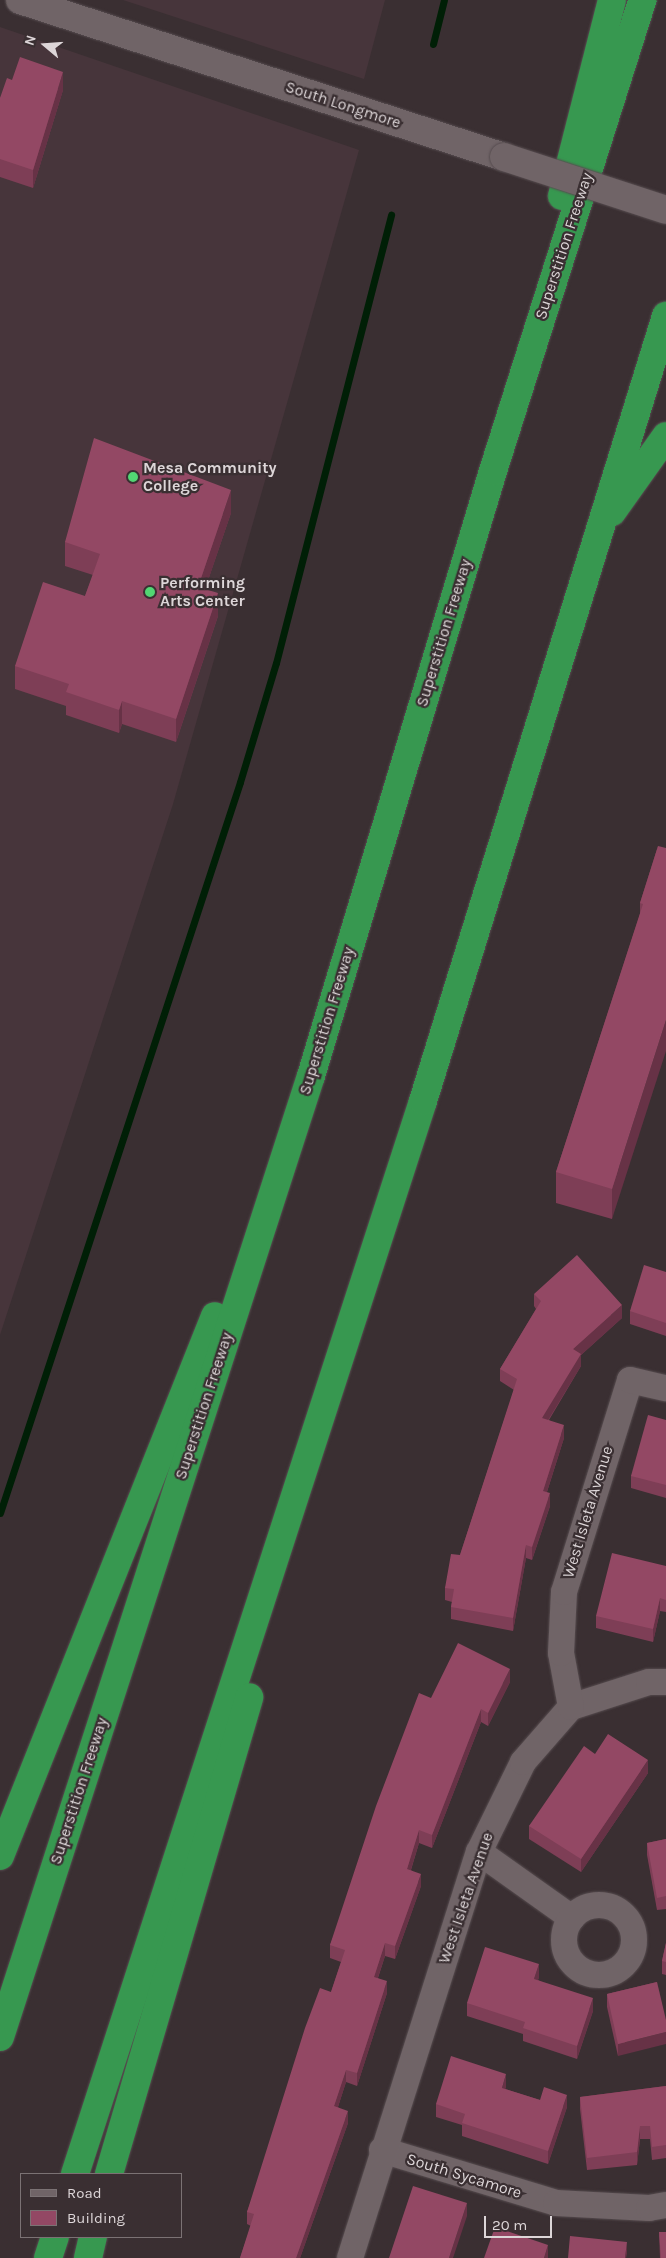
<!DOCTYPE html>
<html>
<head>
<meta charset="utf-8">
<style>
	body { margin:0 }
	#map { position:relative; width:666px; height:2258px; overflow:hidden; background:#3a2f32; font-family:Karla,sans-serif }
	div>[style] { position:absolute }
	.built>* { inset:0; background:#47353b }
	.stream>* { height:7px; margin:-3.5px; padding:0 3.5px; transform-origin:3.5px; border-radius:3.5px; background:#001f06 }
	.roads { filter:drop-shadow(0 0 1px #564c4f) drop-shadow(0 0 1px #564c4f) }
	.minor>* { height:26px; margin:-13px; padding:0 13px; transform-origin:13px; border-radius:13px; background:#706467 }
	.minor>.ring { margin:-13px; padding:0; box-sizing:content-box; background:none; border:26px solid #706467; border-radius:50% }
	.tertiary>* { height:28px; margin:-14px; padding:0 14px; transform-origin:14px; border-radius:14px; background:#706467 }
	.motorway>* { height:28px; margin:-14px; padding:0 14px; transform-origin:14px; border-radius:14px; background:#379850 }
	.bridges { filter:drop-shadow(0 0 1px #564c4f) drop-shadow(0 0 1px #564c4f) }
	.tertiary-bridge>* { height:28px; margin:-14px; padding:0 14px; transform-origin:14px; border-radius:14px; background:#706467 }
	.wall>* { inset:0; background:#7e3e56 }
	.shaded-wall>* { inset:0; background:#673246 }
	.building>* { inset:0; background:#934864 }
	.dots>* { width:14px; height:14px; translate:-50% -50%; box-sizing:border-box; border:2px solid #3a2f32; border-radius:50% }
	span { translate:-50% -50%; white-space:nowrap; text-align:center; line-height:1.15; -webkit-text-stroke:4.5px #3a2f32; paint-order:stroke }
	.street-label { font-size:16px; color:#ddd6d8 }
	.poi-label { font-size:16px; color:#ddd6d8; font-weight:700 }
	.left { translate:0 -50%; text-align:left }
	.legend { position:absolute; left:20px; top:2173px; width:162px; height:65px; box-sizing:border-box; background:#3a2f32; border:1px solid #7b7274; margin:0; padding:6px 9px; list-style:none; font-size:15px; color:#ddd6d8 }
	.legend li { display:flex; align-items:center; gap:10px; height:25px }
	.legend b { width:25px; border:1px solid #7b7274 }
	.north { position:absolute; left:20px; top:20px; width:50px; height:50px; -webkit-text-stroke:4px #3a2f32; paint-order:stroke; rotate:288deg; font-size:14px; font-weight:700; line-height:20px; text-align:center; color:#ddd6d8 }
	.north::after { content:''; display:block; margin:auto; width:18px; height:22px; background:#ddd6d8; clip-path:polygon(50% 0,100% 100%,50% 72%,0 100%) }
	.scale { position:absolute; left:484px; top:2216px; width:68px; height:22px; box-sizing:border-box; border:2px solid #ddd6d8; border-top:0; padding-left:6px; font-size:15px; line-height:18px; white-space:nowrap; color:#ddd6d8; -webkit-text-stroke:4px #3a2f32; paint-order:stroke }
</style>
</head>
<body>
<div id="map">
	<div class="built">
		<i style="clip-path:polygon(123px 0,385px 0,364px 79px)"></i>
		<i style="clip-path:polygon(0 27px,359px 150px,173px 804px,0 1335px)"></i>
	</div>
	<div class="stream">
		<i style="left:433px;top:44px;width:45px;rotate:-76deg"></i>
		<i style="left:0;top:1513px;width:769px;rotate:-71.82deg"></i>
		<i style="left:240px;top:782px;width:124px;rotate:-73.2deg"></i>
		<i style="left:276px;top:663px;width:463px;rotate:-75.6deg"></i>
	</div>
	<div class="roads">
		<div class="minor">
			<i style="left:571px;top:1707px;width:82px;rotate:-17.8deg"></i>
			<i style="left:649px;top:1682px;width:17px"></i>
			<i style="left:479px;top:1852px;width:114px;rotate:35.4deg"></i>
			<i class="ring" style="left:564px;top:1905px;width:44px;height:44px"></i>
			<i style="left:382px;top:2150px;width:182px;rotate:16.9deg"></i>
			<i style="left:556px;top:2203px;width:93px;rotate:3.1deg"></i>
			<i style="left:649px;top:2208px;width:17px;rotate:-10deg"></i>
			<i style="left:350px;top:2258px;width:426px;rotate:-72.4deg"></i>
			<i style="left:479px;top:1852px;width:100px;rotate:-63.9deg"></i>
			<i style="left:523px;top:1762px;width:73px;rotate:-48.9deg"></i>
			<i style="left:571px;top:1707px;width:55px;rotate:-100.5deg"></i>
			<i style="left:561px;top:1653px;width:61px;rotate:-87.2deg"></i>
			<i style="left:564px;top:1592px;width:222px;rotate:-72.7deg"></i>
			<i style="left:630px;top:1380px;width:37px;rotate:13deg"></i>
		</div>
		<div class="tertiary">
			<i style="left:20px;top:0;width:509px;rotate:17.97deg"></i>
		</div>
		<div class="motorway">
			<i style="left:562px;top:196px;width:202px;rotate:-75.7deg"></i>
			<i style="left:612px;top:512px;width:93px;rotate:-54.6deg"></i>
			<i style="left:0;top:1856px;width:581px;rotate:-68.29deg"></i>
			<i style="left:0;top:2037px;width:1010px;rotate:-72.07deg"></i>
			<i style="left:311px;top:1076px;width:632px;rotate:-73.26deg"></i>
			<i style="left:493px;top:471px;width:494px;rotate:-72.4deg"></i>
			<i style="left:75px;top:2174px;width:1128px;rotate:-72.03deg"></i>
			<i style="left:423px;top:1101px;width:822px;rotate:-72.8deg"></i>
			<i style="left:109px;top:2174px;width:497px;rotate:-73.6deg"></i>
			<i style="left:48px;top:2258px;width:22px;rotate:-72deg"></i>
			<i style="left:88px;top:2258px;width:22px;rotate:-77deg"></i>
		</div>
	</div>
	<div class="bridges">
		<div class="tertiary-bridge">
			<i style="left:504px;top:157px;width:170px;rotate:18.1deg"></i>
		</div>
	</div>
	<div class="wall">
		<i style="clip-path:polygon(12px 80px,63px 90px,33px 188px,0 177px,0 98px)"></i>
		<i style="clip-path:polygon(231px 513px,205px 589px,218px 616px,176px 742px,122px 724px,119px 733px,66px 715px,66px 706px,15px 689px,15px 666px,85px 596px,93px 575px,65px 566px,65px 542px)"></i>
		<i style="clip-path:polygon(658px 846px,612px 1219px,556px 1203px,556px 1172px,640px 914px,640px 903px)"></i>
		<i style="clip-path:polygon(666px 1272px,666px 1336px,630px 1324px,630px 1311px)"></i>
		<i style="clip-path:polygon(534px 1294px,622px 1318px,581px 1355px,581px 1366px,549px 1420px,564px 1438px,547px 1492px,550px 1506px,532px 1560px,526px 1558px,513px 1631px,451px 1619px,451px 1607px,452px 1602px,445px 1600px,445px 1588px,460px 1555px,514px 1390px,500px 1381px,500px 1369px,536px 1309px,534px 1306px)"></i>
		<i style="clip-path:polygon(666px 1420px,666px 1498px,631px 1488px,631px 1476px)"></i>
		<i style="clip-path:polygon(666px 1566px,666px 1612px,660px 1611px,653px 1642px,596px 1628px,596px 1616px)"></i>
		<i style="clip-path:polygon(510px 1682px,488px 1726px,481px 1722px,432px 1848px,419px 1843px,411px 1870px,421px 1886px,395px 1959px,385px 1956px,378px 1978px,387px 1993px,357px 2086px,346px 2082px,338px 2107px,348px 2123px,300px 2258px,240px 2258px,251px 2226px,247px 2224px,247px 2212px,331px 1992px,341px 1962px,330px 1958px,330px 1945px,431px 1698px)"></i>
		<i style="clip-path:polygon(595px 1754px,648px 1773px,581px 1872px,529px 1839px,529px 1826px)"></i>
		<i style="clip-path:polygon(666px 1839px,666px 1909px,657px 1910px,647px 1855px,647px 1843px)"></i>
		<i style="clip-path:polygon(666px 1943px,666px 1975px,662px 1974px,662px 1961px)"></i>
		<i style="clip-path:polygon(539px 1977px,538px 1980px,593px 2011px,577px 2059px,523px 2041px,523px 2034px,467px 2016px,467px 2003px)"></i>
		<i style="clip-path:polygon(657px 1982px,618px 2056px,607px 2007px,607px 1994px)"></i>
		<i style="clip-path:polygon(666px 2086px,666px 2158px,652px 2160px,650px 2139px,640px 2139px,637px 2165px,587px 2170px,580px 2109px,580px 2097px)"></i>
		<i style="clip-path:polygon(506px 2087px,505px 2089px,540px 2100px,567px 2107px,548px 2164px,462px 2136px,462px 2125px,436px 2117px,436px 2104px)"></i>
		<i style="clip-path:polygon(659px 2232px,666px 2258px,660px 2258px)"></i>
	</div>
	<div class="shaded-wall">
		<i style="clip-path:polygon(63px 72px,63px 90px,33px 188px,33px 170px)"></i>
		<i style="clip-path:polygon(231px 490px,231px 513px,198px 610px,198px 587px)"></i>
		<i style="clip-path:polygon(218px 593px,218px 616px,176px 742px,176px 719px)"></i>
		<i style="clip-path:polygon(122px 701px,122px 724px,119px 733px,119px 710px)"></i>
		<i style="clip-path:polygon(666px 1020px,666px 1051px,612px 1219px,612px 1189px)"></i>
		<i style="clip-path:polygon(622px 1305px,622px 1318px,581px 1355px,581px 1366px,542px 1430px,542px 1418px,573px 1349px)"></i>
		<i style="clip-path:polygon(564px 1425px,564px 1438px,543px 1504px,543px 1491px)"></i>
		<i style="clip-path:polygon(550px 1493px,550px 1506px,532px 1560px,532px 1547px)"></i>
		<i style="clip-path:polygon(526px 1545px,526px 1558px,513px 1631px,513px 1618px)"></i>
		<i style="clip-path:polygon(660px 1598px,660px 1611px,653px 1642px,653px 1629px)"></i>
		<i style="clip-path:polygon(510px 1669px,510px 1682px,488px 1726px,488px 1713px)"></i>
		<i style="clip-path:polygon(481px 1709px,481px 1722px,432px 1848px,432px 1835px)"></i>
		<i style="clip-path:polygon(648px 1760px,648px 1773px,581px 1872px,581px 1859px)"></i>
		<i style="clip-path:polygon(419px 1830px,419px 1843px,407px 1882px,407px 1869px)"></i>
		<i style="clip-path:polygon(421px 1874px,421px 1886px,395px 1959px,395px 1946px)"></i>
		<i style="clip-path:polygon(385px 1943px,385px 1956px,374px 1989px,374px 1977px)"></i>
		<i style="clip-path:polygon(539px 1964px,539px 1977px,534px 1992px,534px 1979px)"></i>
		<i style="clip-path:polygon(387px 1981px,387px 1993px,357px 2086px,357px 2073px)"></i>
		<i style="clip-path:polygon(593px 1998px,593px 2011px,577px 2059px,577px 2046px)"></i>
		<i style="clip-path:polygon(666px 2032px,666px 2044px,618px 2056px,618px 2044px)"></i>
		<i style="clip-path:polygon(346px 2070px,346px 2082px,334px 2119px,334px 2106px)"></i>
		<i style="clip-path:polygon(506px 2074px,506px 2087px,502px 2100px,502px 2088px)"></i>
		<i style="clip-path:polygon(567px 2095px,567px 2107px,548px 2164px,548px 2151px)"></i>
		<i style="clip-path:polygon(348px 2111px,348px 2123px,300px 2258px,296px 2258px)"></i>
		<i style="clip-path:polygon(640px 2126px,640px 2139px,637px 2165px,637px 2152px)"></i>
		<i style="clip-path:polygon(467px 2203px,467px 2216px,453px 2258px,449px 2258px)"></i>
		<i style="clip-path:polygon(627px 2242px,627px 2254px,626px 2258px,625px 2258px)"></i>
		<i style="clip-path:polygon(548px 2245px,548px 2258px,544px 2258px)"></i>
	</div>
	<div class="building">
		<i style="clip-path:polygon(20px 57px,63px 72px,33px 170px,0 159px,0 98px,7px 78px,12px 80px)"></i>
		<i style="clip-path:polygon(94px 438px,231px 490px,198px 587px,218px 593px,176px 719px,122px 701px,119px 710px,66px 692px,69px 684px,15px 666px,43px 582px,85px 596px,100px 554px,65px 542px)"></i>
		<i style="clip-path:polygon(658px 846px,666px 848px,666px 1020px,612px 1189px,556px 1172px,643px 904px,640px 903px)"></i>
		<i style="clip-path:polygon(577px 1255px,622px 1305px,573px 1349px,581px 1354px,542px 1418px,564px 1425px,543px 1491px,550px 1493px,532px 1547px,526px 1545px,513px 1618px,451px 1607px,454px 1589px,445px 1588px,451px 1554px,460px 1555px,517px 1379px,500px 1369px,541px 1301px,534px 1294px)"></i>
		<i style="clip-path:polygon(644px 1265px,666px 1272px,666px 1323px,630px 1311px)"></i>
		<i style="clip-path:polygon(648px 1415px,666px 1420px,666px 1485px,631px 1476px)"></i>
		<i style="clip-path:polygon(612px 1553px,666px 1566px,666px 1600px,660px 1598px,653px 1629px,596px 1616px)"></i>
		<i style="clip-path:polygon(458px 1643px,510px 1669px,488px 1713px,481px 1709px,432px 1835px,419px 1830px,407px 1869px,421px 1874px,395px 1946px,385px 1943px,374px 1977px,387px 1981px,357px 2073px,346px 2070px,334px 2106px,348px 2111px,296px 2258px,240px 2258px,254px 2214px,247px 2212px,305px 2028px,320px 1988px,331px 1992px,345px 1950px,330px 1945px,376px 1806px,419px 1693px,431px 1698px)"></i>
		<i style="clip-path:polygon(608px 1734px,648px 1760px,581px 1859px,529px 1826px,584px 1746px,595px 1754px)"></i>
		<i style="clip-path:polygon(666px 1839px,666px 1896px,657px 1898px,647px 1843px)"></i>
		<i style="clip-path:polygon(666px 1943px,666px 1962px,662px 1961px)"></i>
		<i style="clip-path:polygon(485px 1947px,539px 1964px,534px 1979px,593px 1998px,577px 2046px,523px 2028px,525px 2022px,467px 2003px)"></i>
		<i style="clip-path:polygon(657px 1982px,666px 2020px,666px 2032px,618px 2044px,607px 1994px)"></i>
		<i style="clip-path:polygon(451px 2056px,506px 2074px,502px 2088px,540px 2100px,544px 2087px,567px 2095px,548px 2151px,462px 2123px,465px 2114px,436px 2104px)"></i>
		<i style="clip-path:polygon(666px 2086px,666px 2145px,652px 2147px,650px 2126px,640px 2126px,637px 2152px,587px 2158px,580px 2097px)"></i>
		<i style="clip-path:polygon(413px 2186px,467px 2203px,449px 2258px,389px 2258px)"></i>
		<i style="clip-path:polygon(495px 2227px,548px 2245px,544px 2258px,484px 2258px)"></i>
		<i style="clip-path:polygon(659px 2232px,666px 2232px,666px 2258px,661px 2258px)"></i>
		<i style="clip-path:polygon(570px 2236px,627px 2242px,625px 2258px,568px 2258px)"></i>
	</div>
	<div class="dots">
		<i style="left:133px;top:477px;background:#52d673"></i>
		<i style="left:150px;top:592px;background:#52d673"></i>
	</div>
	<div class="street-label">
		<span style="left:343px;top:105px;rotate:18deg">South Longmore</span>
		<span style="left:564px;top:246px;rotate:-72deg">Superstition Freeway</span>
		<span style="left:444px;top:633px;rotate:-73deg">Superstition Freeway</span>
		<span style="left:327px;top:1021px;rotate:-73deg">Superstition Freeway</span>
		<span style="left:204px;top:1406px;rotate:-72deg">Superstition Freeway</span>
		<span style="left:588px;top:1512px;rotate:-73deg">West Isleta Avenue</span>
		<span style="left:79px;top:1791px;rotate:-72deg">Superstition Freeway</span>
		<span style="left:466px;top:1898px;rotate:-71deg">West Isleta Avenue</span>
		<span style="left:464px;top:2176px;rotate:17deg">South Sycamore</span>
	</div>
	<div class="poi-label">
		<span class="left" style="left:143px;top:477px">Mesa Community<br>College</span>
		<span class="left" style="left:160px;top:592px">Performing<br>Arts Center</span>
	</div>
	<ul class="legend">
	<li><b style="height:6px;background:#706467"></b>Road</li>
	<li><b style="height:14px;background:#934864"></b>Building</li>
	</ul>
	<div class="north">N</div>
	<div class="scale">20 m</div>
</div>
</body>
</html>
